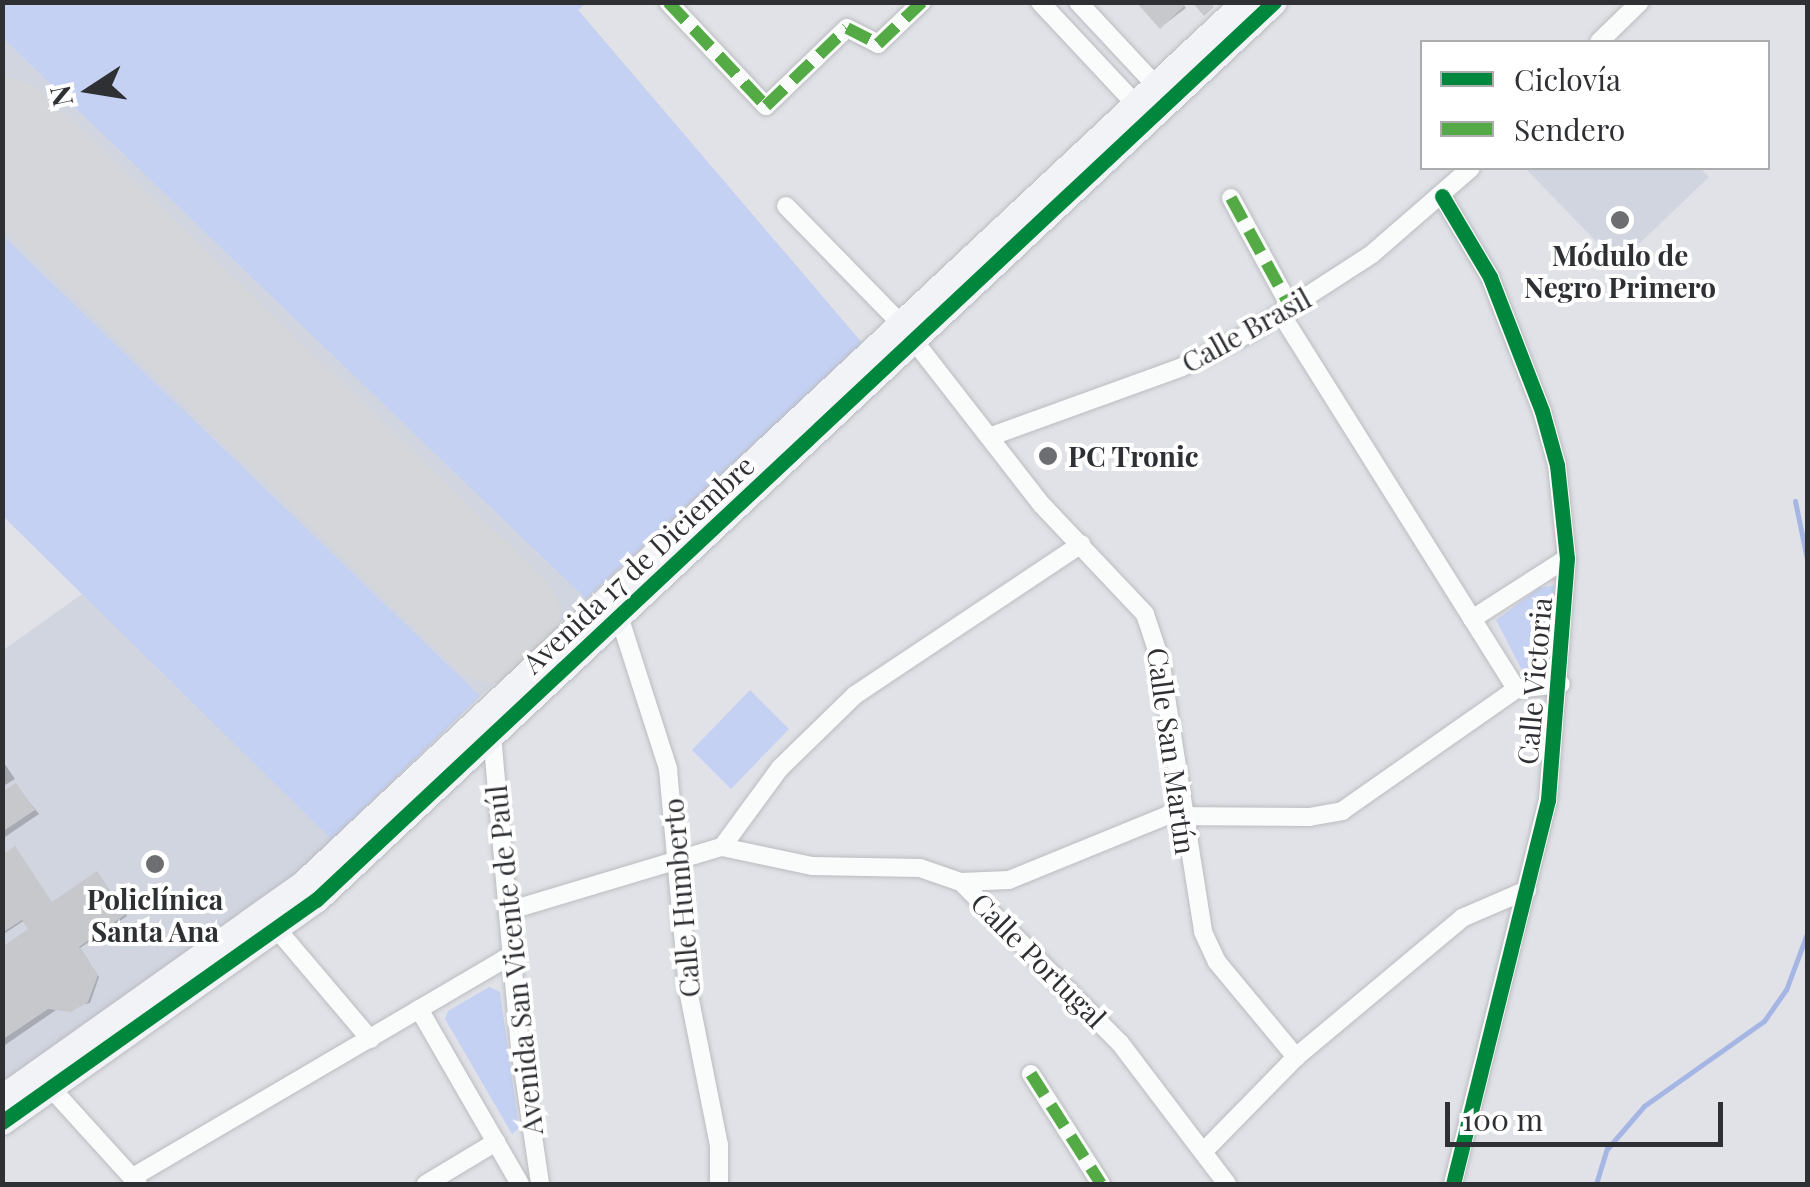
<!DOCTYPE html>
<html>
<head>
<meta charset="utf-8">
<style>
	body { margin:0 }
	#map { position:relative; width:1810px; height:1187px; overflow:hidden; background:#e0e2e7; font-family:"Playfair Display",serif }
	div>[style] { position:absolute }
	.built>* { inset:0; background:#d1d5e0 }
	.green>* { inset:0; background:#c5d1f3 }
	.shadow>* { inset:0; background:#0003 }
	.stream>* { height:5px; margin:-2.5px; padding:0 2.5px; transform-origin:2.5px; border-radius:2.5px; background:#a6b6e4 }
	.runway>* { height:125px; margin:-62.5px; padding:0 62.5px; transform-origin:62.5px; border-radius:62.5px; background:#d5d6da }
	.building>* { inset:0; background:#c6c8cc }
	.roads { filter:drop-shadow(0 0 2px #bbbcc0) drop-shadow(0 0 2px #bbbcc0) }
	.street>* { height:18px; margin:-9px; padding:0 9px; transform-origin:9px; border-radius:9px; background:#fafbfb }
	.secondary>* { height:25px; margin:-12.5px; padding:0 12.5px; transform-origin:12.5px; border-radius:12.5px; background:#f2f3f7 }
	.quiet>* { height:12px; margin-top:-6px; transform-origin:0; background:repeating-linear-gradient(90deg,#54ab45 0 25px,transparent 0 37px) }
	.cycleway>* { height:15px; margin:-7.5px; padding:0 7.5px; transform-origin:7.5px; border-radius:7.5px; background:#00873e }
	.dots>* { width:28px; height:28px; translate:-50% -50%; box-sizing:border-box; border:5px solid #fff; border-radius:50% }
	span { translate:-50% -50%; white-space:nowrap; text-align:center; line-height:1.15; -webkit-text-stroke:8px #fff; paint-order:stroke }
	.poi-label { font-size:28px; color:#2e3033; font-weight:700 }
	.left { translate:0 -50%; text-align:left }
	.street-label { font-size:28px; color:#2e3033 }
	.frame { position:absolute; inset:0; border:5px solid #2e3033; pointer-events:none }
	.legend { position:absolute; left:1420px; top:40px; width:350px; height:130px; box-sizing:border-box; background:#fff; border:2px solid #abacad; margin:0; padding:12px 18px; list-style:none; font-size:30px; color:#2e3033 }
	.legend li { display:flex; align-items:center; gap:20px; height:50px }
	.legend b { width:50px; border:2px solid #abacad }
	.north { position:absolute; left:40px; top:40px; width:100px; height:100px; -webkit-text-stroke:8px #fff; paint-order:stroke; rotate:258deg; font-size:28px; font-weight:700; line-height:40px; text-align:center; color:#2e3033 }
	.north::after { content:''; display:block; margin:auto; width:35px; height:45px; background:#2e3033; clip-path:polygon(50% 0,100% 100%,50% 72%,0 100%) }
	.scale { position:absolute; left:1445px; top:1102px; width:278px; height:45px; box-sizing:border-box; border:5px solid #2e3033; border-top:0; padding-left:12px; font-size:30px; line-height:35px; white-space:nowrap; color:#2e3033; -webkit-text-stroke:8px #fff; paint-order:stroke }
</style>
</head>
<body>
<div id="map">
	<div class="built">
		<i style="clip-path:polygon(3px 3px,586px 3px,578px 10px,863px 344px,480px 696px,283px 889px,2px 1083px,2px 651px,82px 594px,3px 516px)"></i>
		<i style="clip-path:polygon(1525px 168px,1700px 168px,1709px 177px,1618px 264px)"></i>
	</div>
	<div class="green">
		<i style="clip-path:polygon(2px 3px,586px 3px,578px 10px,863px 344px,586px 599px,3px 38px)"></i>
		<i style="clip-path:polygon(2px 235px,480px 696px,332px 840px,3px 516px)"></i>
		<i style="clip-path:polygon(1555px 585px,1552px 672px,1525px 676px,1496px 620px,1539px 588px)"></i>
		<i style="clip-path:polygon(750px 690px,789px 729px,731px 789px,692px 750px)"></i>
		<i style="clip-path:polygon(489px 987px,500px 992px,519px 1128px,512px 1134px,445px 1019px,448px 1011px)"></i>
	</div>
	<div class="shadow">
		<i style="clip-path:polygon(1181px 2px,1186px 8px,1161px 27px)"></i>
		<i style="clip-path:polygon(2px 760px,15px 779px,2px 787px)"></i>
		<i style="clip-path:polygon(16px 786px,39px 814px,2px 839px,2px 795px)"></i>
		<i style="clip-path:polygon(2px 858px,53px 904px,99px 875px,127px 916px,80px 948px,99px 977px,90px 1003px,59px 1008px,2px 1047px,2px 950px,32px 930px,25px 920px,2px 935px)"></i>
	</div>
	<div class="stream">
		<i style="left:1795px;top:501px;width:64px;rotate:78.3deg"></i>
		<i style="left:1596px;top:1184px;width:37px;rotate:-73deg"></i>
		<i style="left:1607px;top:1149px;width:57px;rotate:-49.3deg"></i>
		<i style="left:1644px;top:1106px;width:147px;rotate:-35.3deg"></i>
		<i style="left:1764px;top:1021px;width:38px;rotate:-55deg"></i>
		<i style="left:1786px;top:990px;width:63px;rotate:-69.6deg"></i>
	</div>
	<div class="runway">
		<i style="left:2px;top:140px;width:690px;rotate:44.12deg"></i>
	</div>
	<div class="building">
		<i style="clip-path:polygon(1136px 2px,1183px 2px,1185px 5px,1160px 29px)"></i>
		<i style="clip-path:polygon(1192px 2px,1210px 2px,1214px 7px,1204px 16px)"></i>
		<i style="clip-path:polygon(16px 783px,35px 810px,2px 832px,2px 792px)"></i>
		<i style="clip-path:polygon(15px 846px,52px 902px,97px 871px,126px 914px,79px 947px,98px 975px,88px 1002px,71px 1012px,48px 1009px,2px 1040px,2px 947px,28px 929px,22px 920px,2px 933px,2px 855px)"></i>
	</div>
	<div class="roads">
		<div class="street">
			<i style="left:668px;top:2px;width:143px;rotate:46.7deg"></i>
			<i style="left:766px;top:106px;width:112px;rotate:-43.9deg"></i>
			<i style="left:847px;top:28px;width:35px;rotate:27deg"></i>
			<i style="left:878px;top:44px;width:61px;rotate:-43.7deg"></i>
			<i style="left:1040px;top:2px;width:151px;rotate:46.9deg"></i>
			<i style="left:1078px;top:2px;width:125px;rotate:47deg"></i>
			<i style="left:1599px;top:42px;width:57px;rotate:-44.3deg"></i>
			<i style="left:1442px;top:196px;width:94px;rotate:59.3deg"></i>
			<i style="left:1490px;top:277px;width:144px;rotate:68.8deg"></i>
			<i style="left:1542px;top:411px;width:56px;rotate:74.5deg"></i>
			<i style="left:1557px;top:465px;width:94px;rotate:83.9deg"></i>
			<i style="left:1567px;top:558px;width:243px;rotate:94.5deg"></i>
			<i style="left:1548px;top:800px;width:396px;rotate:103.9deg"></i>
			<i style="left:1231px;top:198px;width:125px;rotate:61.4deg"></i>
			<i style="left:786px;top:206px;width:165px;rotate:45.7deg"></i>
			<i style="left:901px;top:324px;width:229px;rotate:52.1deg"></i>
			<i style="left:1042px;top:505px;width:150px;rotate:46.6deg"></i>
			<i style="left:1145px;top:614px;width:47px;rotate:71.6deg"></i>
			<i style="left:1160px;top:659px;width:276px;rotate:81deg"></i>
			<i style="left:1203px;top:932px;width:33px;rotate:65deg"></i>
			<i style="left:1217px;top:962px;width:124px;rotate:50.3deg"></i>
			<i style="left:1281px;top:314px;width:443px;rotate:57.9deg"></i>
			<i style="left:989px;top:437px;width:205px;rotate:-19.9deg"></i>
			<i style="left:1182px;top:367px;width:76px;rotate:-26.6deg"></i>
			<i style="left:1250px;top:333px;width:145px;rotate:-32.9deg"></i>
			<i style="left:1372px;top:254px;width:131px;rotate:-41deg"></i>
			<i style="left:619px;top:616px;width:161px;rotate:72.2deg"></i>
			<i style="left:668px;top:769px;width:222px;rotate:84.8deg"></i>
			<i style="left:688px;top:990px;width:158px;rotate:78.7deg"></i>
			<i style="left:719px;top:1145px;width:39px;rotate:90deg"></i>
			<i style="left:1472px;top:619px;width:113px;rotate:-32.7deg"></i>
			<i style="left:492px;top:735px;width:314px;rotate:84.9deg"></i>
			<i style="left:520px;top:1048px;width:137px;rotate:81.6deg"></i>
			<i style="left:722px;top:847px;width:92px;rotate:11.9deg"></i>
			<i style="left:812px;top:866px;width:108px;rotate:1.1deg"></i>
			<i style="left:920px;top:868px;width:43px;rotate:18.9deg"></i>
			<i style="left:961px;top:882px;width:226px;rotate:45.4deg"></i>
			<i style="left:1120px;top:1043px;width:177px;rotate:52.8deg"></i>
			<i style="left:961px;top:882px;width:48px;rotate:-2.4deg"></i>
			<i style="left:1009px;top:880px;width:170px;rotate:-22.2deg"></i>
			<i style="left:1166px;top:816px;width:143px;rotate:0.4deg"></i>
			<i style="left:1309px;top:817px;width:34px;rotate:-10deg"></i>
			<i style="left:1342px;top:811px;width:213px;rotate:-35deg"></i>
			<i style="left:1516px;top:689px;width:45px;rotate:-6.3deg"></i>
			<i style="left:508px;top:911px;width:223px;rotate:-16.7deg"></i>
			<i style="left:722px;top:847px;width:98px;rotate:-53.7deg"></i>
			<i style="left:780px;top:768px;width:105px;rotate:-44.2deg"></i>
			<i style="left:855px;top:695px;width:272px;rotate:-33.7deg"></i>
			<i style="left:270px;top:921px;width:155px;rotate:49.7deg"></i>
			<i style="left:419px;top:1009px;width:202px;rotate:60deg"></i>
			<i style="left:1031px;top:1074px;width:130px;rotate:57.5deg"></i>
			<i style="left:51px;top:1088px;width:130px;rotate:47.8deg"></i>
			<i style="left:1205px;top:1150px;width:130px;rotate:-45.6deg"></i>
			<i style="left:1296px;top:1057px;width:217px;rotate:-39.9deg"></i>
			<i style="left:1462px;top:918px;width:71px;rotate:-23.3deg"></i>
			<i style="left:133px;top:1177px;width:439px;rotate:-30.4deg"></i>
			<i style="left:426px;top:1184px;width:82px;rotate:-31deg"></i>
		</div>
		<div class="secondary">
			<i style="left:2px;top:1097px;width:368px;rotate:-35.4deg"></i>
			<i style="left:302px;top:884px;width:1290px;rotate:-43.12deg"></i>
			<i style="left:2px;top:1122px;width:385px;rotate:-35.3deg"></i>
			<i style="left:316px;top:900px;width:1313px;rotate:-43.15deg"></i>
		</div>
	</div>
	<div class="quiet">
		<i style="left:668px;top:2px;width:143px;rotate:46.7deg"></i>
		<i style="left:766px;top:106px;width:112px;rotate:-43.9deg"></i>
		<i style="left:847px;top:28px;width:35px;rotate:27deg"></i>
		<i style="left:878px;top:44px;width:61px;rotate:-43.7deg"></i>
		<i style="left:1231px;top:198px;width:125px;rotate:61.4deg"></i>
		<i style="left:1031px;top:1074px;width:130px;rotate:57.5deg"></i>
	</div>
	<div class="cycleway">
		<i style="left:1442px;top:196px;width:94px;rotate:59.3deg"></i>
		<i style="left:1490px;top:277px;width:144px;rotate:68.8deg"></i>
		<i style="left:1542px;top:411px;width:56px;rotate:74.5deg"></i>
		<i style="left:1557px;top:465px;width:94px;rotate:83.9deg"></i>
		<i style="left:1567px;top:558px;width:243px;rotate:94.5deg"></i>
		<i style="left:1548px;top:800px;width:396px;rotate:103.9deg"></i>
		<i style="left:2px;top:1122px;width:385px;rotate:-35.3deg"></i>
		<i style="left:316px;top:900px;width:1313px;rotate:-43.15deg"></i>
	</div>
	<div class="dots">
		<i style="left:1620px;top:220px;background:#6c6e72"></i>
		<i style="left:1048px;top:456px;background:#6c6e72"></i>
		<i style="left:155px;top:864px;background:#6c6e72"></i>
	</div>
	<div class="poi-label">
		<span style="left:1620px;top:271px">Módulo de<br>Negro Primero</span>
		<span class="left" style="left:1068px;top:456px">PC Tronic</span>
		<span style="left:155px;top:915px">Policlínica<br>Santa Ana</span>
	</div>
	<div class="street-label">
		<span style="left:1246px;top:330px;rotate:-29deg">Calle Brasil</span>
		<span style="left:638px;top:564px;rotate:-43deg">Avenida 17 de Diciembre</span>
		<span style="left:1534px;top:681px;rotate:-85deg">Calle Victoria</span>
		<span style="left:1172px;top:751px;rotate:82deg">Calle San Martín</span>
		<span style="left:681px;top:898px;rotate:-95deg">Calle Humberto</span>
		<span style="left:514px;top:960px;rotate:-96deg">Avenida San Vicente de Paúl</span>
		<span style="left:1039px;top:960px;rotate:45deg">Calle Portugal</span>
	</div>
	<div class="frame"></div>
	<ul class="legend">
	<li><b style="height:12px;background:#00873e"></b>Ciclovía</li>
	<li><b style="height:12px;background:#54ab45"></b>Sendero</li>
	</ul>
	<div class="north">N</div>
	<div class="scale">100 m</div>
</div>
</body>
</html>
